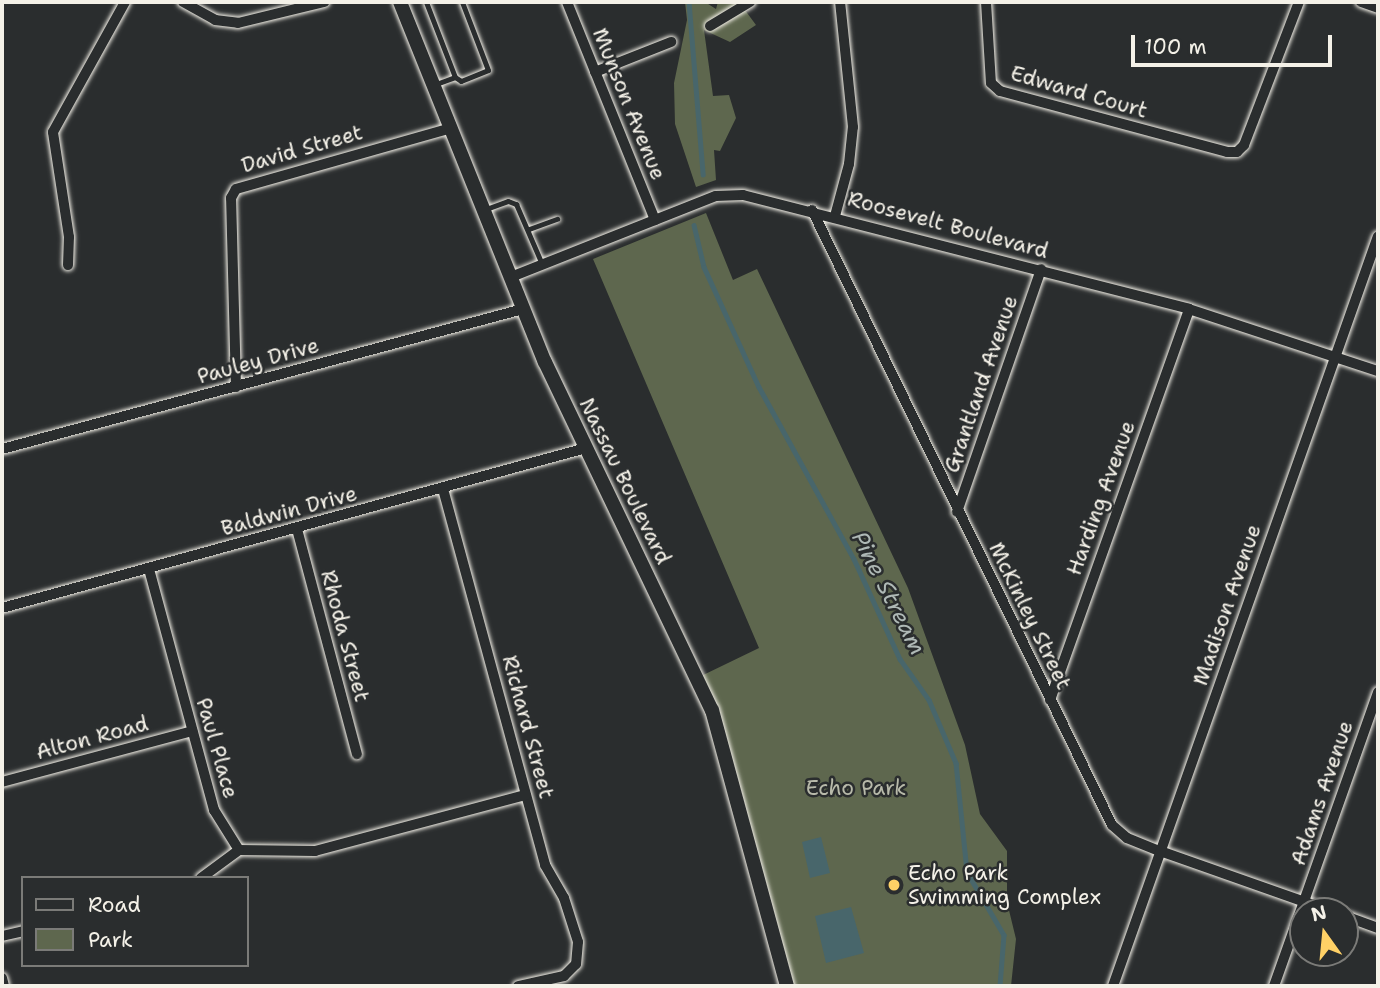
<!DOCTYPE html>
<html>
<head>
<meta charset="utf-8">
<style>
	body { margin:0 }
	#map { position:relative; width:1380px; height:988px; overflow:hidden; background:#2a2d2e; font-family:"Shantell Sans",sans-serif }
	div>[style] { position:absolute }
	.green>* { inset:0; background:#5e674e }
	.water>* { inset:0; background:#48666b }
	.stream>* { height:4.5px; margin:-2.25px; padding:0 2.25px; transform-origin:2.25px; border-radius:2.25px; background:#48666b }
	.roads { filter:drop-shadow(0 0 2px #f4f1e8) drop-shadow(0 0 2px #f4f1e8) }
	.lane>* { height:5px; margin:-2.5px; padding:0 2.5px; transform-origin:2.5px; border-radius:2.5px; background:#2a2d2e }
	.street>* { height:10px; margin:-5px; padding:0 5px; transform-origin:5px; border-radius:5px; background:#2a2d2e }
	.secondary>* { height:14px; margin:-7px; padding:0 7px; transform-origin:7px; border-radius:7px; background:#2a2d2e }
	.dots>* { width:19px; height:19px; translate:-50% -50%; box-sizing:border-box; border:4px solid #2a2d2e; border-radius:50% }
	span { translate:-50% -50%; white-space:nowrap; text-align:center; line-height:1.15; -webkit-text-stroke:5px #2a2d2e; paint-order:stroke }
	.street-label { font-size:21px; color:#f4f1e8 }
	.park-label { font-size:21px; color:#b8baaa }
	.poi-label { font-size:21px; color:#f4f1e8 }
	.left { translate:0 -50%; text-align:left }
	.water-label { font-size:23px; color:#afb9b6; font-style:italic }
	.frame { position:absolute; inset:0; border:4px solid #f4f1e8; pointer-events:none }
	.legend { position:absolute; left:21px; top:876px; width:228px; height:91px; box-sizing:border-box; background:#2a2d2e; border:2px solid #7b7b78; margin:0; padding:9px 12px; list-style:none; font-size:21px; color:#f4f1e8 }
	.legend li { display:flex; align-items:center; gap:14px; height:35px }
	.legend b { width:35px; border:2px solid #7b7b78 }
	.north { position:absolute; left:1289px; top:897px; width:70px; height:70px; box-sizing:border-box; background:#2a2d2e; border:2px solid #7b7b78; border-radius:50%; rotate:345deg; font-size:19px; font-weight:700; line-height:28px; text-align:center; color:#f4f1e8 }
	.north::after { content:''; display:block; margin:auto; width:24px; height:32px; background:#ffd166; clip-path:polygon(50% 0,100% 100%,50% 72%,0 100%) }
	.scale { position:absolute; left:1131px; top:35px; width:201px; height:32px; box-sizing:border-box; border:4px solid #f4f1e8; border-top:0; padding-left:9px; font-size:21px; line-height:24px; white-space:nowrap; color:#f4f1e8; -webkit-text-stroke:5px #2a2d2e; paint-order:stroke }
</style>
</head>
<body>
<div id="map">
	<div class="green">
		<i style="clip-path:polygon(685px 2px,705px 2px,716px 9px,718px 2px,739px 2px,756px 25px,730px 42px,704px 30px,713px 96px,729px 95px,736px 118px,720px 151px,714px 150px,716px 180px,696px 187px,675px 124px,674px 83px,687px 20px)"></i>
		<i style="clip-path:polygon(706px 213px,733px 280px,757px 269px,908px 588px,965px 745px,980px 814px,1007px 851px,1007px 902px,1016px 939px,1011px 986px,787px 986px,697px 678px,759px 648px,593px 259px)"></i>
	</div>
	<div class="water">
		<i style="clip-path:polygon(821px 837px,830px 873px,810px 878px,802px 842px)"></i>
		<i style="clip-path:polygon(851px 907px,864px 953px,826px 963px,815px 916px)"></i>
	</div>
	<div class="stream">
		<i style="left:689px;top:2px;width:173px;rotate:85.3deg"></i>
		<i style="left:694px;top:225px;width:43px;rotate:76.6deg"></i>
		<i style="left:704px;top:267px;width:132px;rotate:65.4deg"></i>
		<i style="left:759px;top:387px;width:196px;rotate:61.1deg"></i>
		<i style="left:854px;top:559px;width:110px;rotate:65.3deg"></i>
		<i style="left:900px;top:659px;width:50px;rotate:54.7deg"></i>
		<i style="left:929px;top:700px;width:69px;rotate:66.8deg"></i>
		<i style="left:956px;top:763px;width:110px;rotate:84.2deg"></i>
		<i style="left:967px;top:872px;width:73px;rotate:59.6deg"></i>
		<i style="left:1004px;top:935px;width:51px;rotate:94.5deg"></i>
	</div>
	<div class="roads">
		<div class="lane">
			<i style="left:426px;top:2px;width:80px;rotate:68.9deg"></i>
			<i style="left:436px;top:84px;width:20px;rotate:-20deg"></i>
			<i style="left:455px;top:77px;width:7px;rotate:34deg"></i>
			<i style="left:461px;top:81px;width:29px;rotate:-22deg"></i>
			<i style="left:488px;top:70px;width:73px;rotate:-110.9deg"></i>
			<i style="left:486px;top:209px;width:23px;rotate:-20deg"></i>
			<i style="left:508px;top:201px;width:9px;rotate:21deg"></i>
			<i style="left:516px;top:204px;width:65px;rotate:66.6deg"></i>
			<i style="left:529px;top:229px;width:30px;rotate:-20deg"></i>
		</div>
		<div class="street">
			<i style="left:183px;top:2px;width:37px;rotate:29deg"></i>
			<i style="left:215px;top:20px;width:23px;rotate:7deg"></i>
			<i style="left:238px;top:23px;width:89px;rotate:-13.7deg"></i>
			<i style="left:567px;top:2px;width:235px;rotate:68deg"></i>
			<i style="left:986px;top:2px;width:81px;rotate:86.5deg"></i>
			<i style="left:991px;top:83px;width:12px;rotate:42deg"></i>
			<i style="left:1000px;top:91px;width:235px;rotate:15deg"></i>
			<i style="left:1227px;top:152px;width:10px"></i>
			<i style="left:1237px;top:152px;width:10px;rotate:-45deg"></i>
			<i style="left:1244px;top:145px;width:153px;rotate:-69deg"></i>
			<i style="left:1361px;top:2px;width:18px;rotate:19deg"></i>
			<i style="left:710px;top:26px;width:47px;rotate:-31deg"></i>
			<i style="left:595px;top:72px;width:82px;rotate:-21.5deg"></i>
			<i style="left:812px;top:210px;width:684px;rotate:64deg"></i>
			<i style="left:1112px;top:825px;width:20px;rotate:41deg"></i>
			<i style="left:1127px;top:838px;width:35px;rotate:22deg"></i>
			<i style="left:1160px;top:851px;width:180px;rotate:19.4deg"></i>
			<i style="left:835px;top:216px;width:54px;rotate:-74.9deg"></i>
			<i style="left:849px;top:164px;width:37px;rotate:-84deg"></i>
			<i style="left:853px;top:127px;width:126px;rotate:-95.9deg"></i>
			<i style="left:68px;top:265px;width:28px;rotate:-88deg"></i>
			<i style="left:69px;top:237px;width:106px;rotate:-98.7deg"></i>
			<i style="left:53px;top:132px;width:149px;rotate:-61deg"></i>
			<i style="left:511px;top:277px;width:220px;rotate:-21.6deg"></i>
			<i style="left:716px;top:196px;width:27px;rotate:-2deg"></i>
			<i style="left:743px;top:195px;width:460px;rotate:14.3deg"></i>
			<i style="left:1189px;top:309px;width:199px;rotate:18.2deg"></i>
			<i style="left:236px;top:387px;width:189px;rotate:-91.5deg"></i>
			<i style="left:231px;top:198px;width:10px;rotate:-61deg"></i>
			<i style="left:236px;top:189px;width:223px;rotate:-15.8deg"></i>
			<i style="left:2px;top:449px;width:539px;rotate:-15.04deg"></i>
			<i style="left:443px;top:489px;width:390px;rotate:74.8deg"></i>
			<i style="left:545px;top:865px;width:38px;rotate:60deg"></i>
			<i style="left:564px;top:898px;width:46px;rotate:72.3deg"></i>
			<i style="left:578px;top:942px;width:22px;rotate:95deg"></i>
			<i style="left:576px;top:964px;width:17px;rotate:135deg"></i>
			<i style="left:564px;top:976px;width:47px;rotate:167.7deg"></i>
			<i style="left:957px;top:512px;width:257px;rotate:-70.9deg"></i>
			<i style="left:297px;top:529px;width:233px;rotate:75.1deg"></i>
			<i style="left:149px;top:569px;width:250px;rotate:74.9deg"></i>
			<i style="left:214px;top:810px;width:47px;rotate:58deg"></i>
			<i style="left:239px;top:850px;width:76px;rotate:0.8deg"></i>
			<i style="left:315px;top:851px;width:218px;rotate:-14.9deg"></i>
			<i style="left:2px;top:608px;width:606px;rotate:-15.32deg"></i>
			<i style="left:1050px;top:700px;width:415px;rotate:-70.4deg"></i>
			<i style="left:2px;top:782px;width:197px;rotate:-15deg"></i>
			<i style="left:201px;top:878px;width:47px;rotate:-36.4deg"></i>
			<i style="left:1345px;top:916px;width:35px;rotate:20deg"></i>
			<i style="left:2px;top:936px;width:22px;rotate:-13deg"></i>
			<i style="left:2px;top:978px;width:8px;rotate:76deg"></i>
			<i style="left:1113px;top:986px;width:795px;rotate:-70.54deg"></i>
			<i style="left:1274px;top:986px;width:312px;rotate:-70.5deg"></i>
		</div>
		<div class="secondary">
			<i style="left:400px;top:2px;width:388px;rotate:68.1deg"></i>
			<i style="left:545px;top:362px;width:386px;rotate:64.4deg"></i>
			<i style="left:712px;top:710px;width:286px;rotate:74.8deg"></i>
		</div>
	</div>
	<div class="dots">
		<i style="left:894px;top:885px;background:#ffd166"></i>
	</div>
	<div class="street-label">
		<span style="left:1079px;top:92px;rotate:16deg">Edward Court</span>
		<span style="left:629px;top:104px;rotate:68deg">Munson Avenue</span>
		<span style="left:302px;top:149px;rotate:-16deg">David Street</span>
		<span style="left:948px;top:225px;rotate:15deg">Roosevelt Boulevard</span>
		<span style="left:258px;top:361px;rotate:-15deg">Pauley Drive</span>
		<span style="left:981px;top:384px;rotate:-71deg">Grantland Avenue</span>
		<span style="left:625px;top:481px;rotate:64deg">Nassau Boulevard</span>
		<span style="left:1101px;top:498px;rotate:-70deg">Harding Avenue</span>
		<span style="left:289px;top:511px;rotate:-15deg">Baldwin Drive</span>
		<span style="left:1227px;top:605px;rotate:-71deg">Madison Avenue</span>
		<span style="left:1030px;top:616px;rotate:64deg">McKinley Street</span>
		<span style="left:345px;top:636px;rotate:75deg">Rhoda Street</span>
		<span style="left:528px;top:727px;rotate:75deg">Richard Street</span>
		<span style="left:92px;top:738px;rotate:-15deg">Alton Road</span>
		<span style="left:217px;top:748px;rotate:74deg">Paul Place</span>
		<span style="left:1322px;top:793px;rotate:-71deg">Adams Avenue</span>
	</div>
	<div class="park-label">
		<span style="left:856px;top:788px">Echo Park</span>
	</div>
	<div class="poi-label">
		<span class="left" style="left:908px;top:885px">Echo Park<br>Swimming Complex</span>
	</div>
	<div class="water-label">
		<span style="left:889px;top:593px;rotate:63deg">Pine Stream</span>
	</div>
	<div class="frame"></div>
	<ul class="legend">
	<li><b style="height:9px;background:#2a2d2e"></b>Road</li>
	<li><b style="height:19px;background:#5e674e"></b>Park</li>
	</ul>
	<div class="north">N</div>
	<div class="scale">100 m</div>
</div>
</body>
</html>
